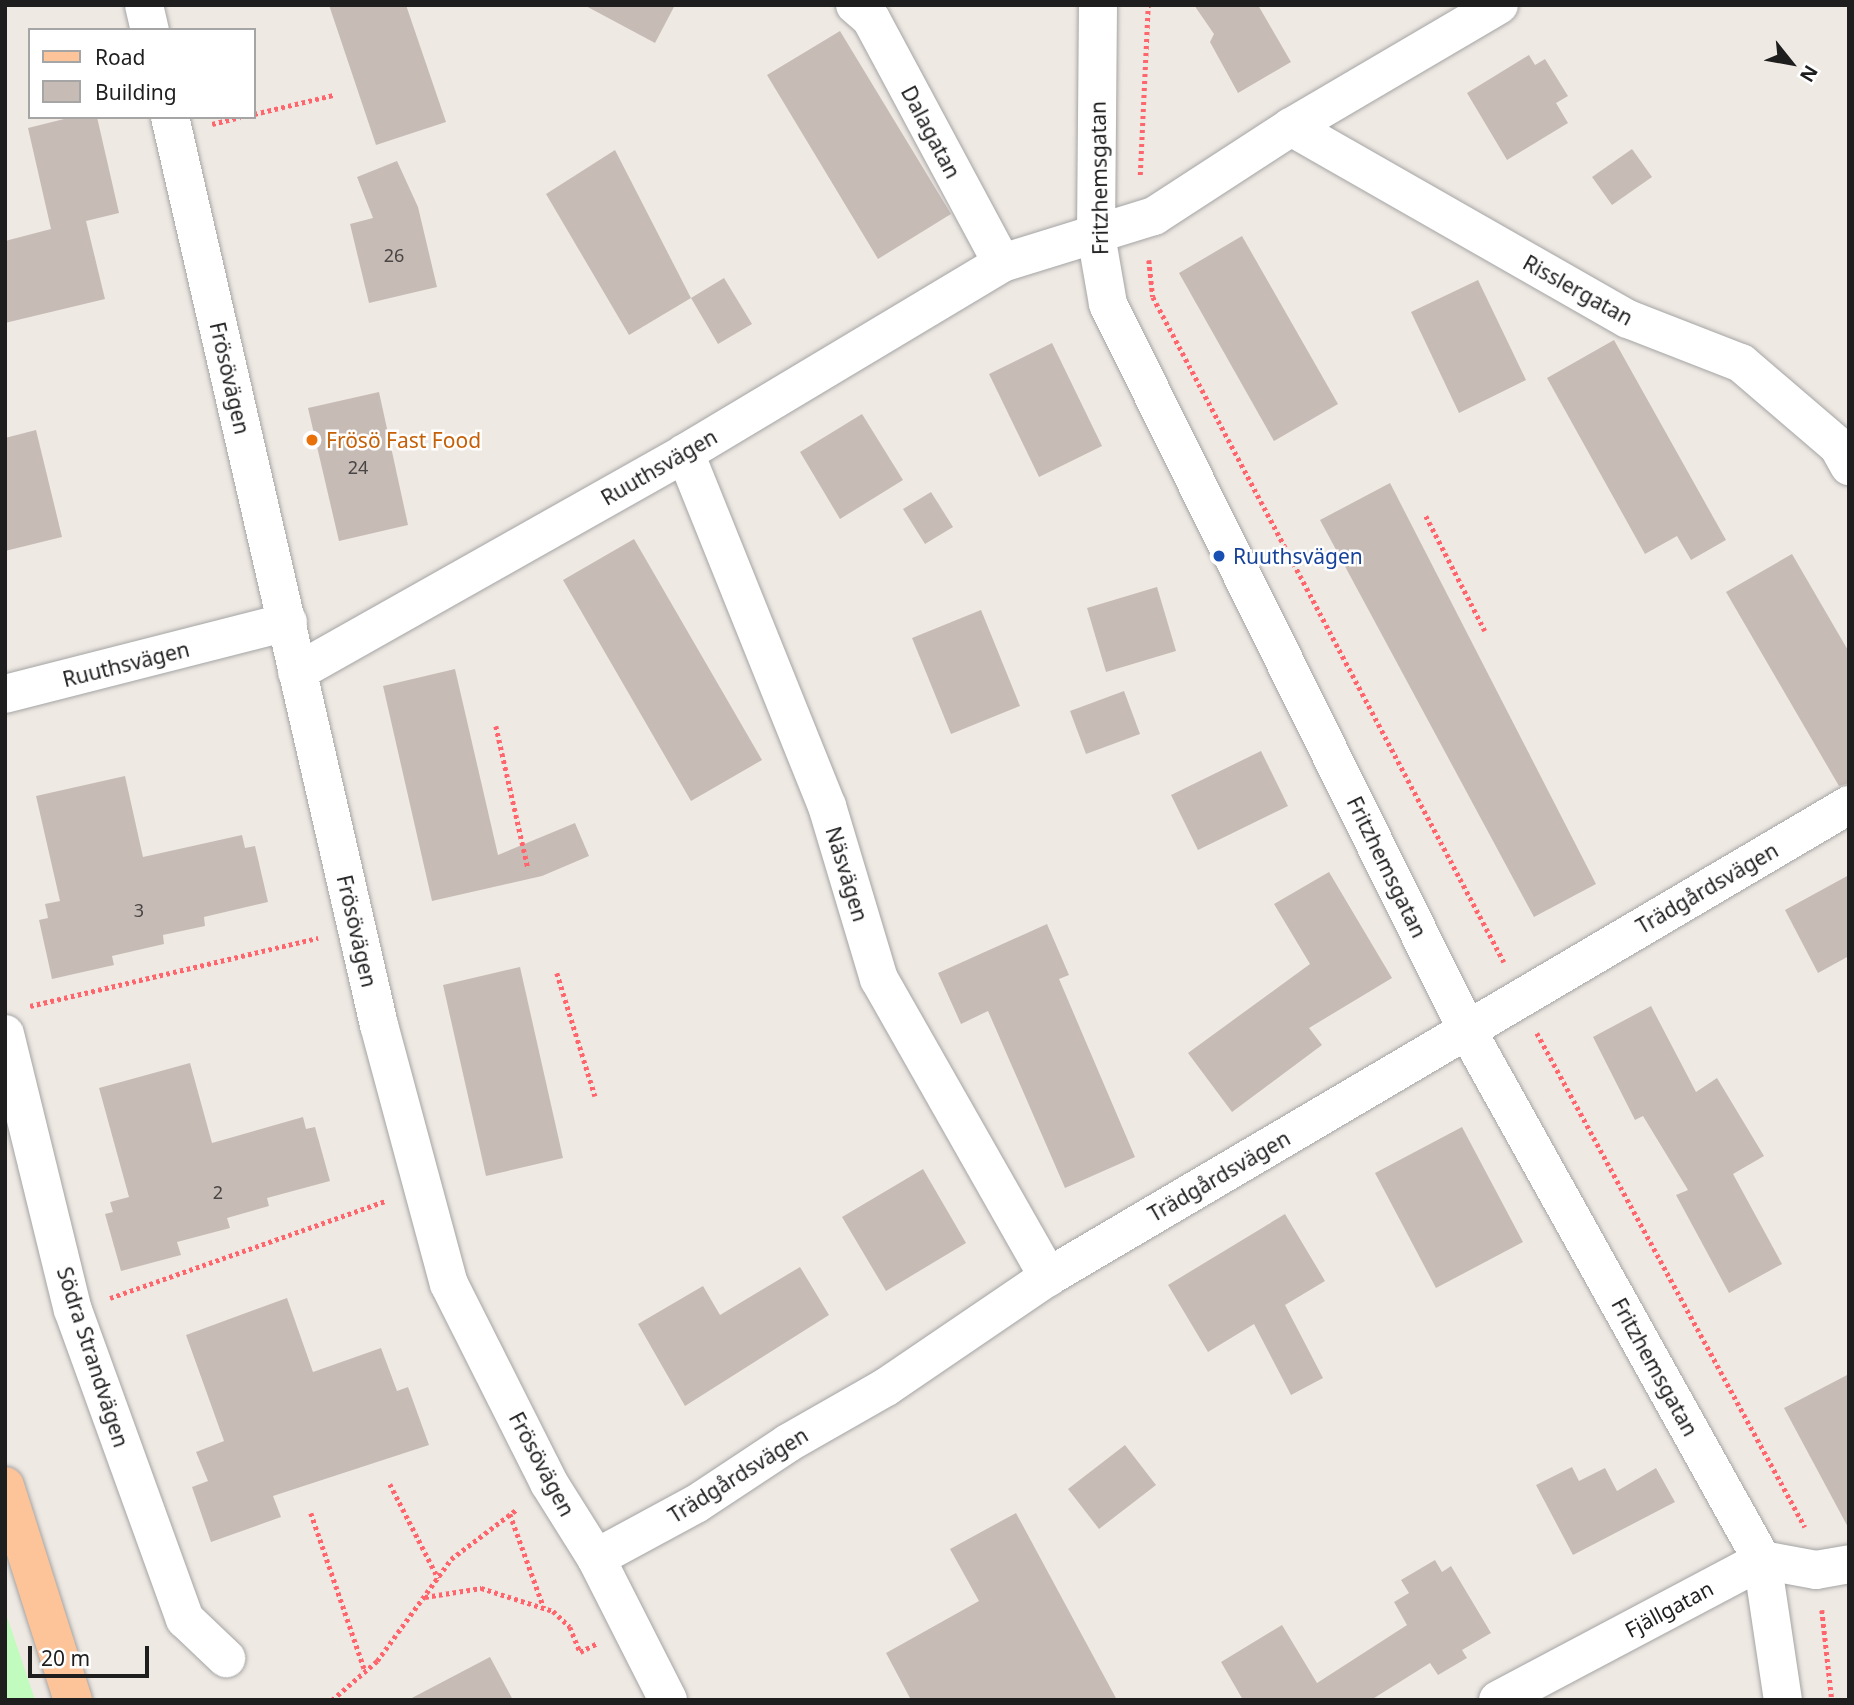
<!DOCTYPE html>
<html>
<head>
<meta charset="utf-8">
<style>
	body { margin:0 }
	#map { position:relative; width:1854px; height:1705px; overflow:hidden; background:#efe9e3; font-family:"Noto Sans",sans-serif }
	div>[style] { position:absolute }
	.park>* { inset:0; background:#c2fbbe }
	.building>* { inset:0; background:#c7bbb6 }
	.path>* { height:4.5px; margin-top:-2.25px; transform-origin:0; background:repeating-linear-gradient(90deg,#fe656c 0 3.5px,transparent 0 7px) }
	.roads { filter:drop-shadow(0 0 2px #a5a5a5) drop-shadow(0 0 2px #a5a5a5) }
	.minor>* { height:38px; margin:-19px; padding:0 19px; transform-origin:19px; border-radius:19px; background:#fff }
	.major>* { height:38px; margin:-19px; padding:0 19px; transform-origin:19px; border-radius:19px; background:#fec499 }
	.dots>* { width:19px; height:19px; translate:-50% -50%; box-sizing:border-box; border:4px solid #fff; border-radius:50% }
	span { translate:-50% -50%; white-space:nowrap; text-align:center; line-height:1.15; -webkit-text-stroke:5px #fff; paint-order:stroke }
	.number-label { font-size:18px; color:#484544 }
	.number-label span { -webkit-text-stroke-width:0 }
	.street-label { font-size:21px; color:#1e1e1e }
	.food-label { font-size:21px; color:#c56008 }
	.left { translate:0 -50%; text-align:left }
	.transit-label { font-size:21px; color:#164399 }
	.frame { position:absolute; inset:0; border:7px solid #1e1e1e; pointer-events:none }
	.legend { position:absolute; left:28px; top:28px; width:228px; height:91px; box-sizing:border-box; background:#fff; border:2px solid #a5a5a5; margin:0; padding:9px 12px; list-style:none; font-size:21px; color:#1e1e1e }
	.legend li { display:flex; align-items:center; gap:14px; height:35px }
	.legend b { width:35px; border:2px solid #a5a5a5 }
	.north { position:absolute; left:1756px; top:28px; width:70px; height:70px; -webkit-text-stroke:5px #fff; paint-order:stroke; rotate:121deg; font-size:19px; font-weight:700; line-height:28px; text-align:center; color:#1e1e1e }
	.north::after { content:''; display:block; margin:auto; width:24px; height:32px; background:#1e1e1e; clip-path:polygon(50% 0,100% 100%,50% 72%,0 100%) }
	.scale { position:absolute; left:28px; top:1646px; width:121px; height:32px; box-sizing:border-box; border:4px solid #1e1e1e; border-top:0; padding-left:9px; font-size:21px; line-height:24px; white-space:nowrap; color:#1e1e1e; -webkit-text-stroke:5px #fff; paint-order:stroke }
</style>
</head>
<body>
<div id="map">
	<div class="park">
		<i style="clip-path:polygon(5px 1611px,19px 1652px,35px 1700px,5px 1700px)"></i>
	</div>
	<div class="building">
		<i style="clip-path:polygon(329px 5px,406px 5px,446px 122px,376px 145px)"></i>
		<i style="clip-path:polygon(584px 5px,675px 5px,655px 43px)"></i>
		<i style="clip-path:polygon(1194px 5px,1258px 5px,1291px 62px,1238px 93px,1210px 42px,1214px 34px)"></i>
		<i style="clip-path:polygon(840px 31px,951px 214px,878px 259px,767px 75px)"></i>
		<i style="clip-path:polygon(1529px 55px,1535px 65px,1545px 59px,1568px 96px,1556px 103px,1568px 123px,1507px 160px,1467px 93px)"></i>
		<i style="clip-path:polygon(72px 117px,97px 117px,119px 213px,86px 221px,105px 299px,5px 323px,5px 241px,51px 229px,28px 128px)"></i>
		<i style="clip-path:polygon(1632px 149px,1652px 177px,1612px 205px,1592px 177px)"></i>
		<i style="clip-path:polygon(615px 150px,691px 298px,629px 335px,546px 194px)"></i>
		<i style="clip-path:polygon(397px 161px,418px 207px,437px 287px,369px 303px,350px 224px,373px 218px,357px 177px)"></i>
		<i style="clip-path:polygon(1242px 236px,1338px 404px,1274px 441px,1179px 273px)"></i>
		<i style="clip-path:polygon(724px 278px,752px 324px,718px 344px,691px 298px)"></i>
		<i style="clip-path:polygon(1478px 280px,1526px 380px,1459px 413px,1411px 312px)"></i>
		<i style="clip-path:polygon(1614px 340px,1726px 540px,1691px 560px,1677px 536px,1645px 554px,1547px 378px)"></i>
		<i style="clip-path:polygon(1052px 343px,1102px 446px,1039px 477px,989px 374px)"></i>
		<i style="clip-path:polygon(379px 392px,408px 525px,339px 541px,308px 408px)"></i>
		<i style="clip-path:polygon(862px 414px,903px 480px,840px 519px,800px 452px)"></i>
		<i style="clip-path:polygon(36px 430px,62px 537px,5px 551px,5px 438px)"></i>
		<i style="clip-path:polygon(1390px 483px,1596px 884px,1534px 917px,1320px 520px)"></i>
		<i style="clip-path:polygon(931px 492px,953px 527px,925px 544px,903px 509px)"></i>
		<i style="clip-path:polygon(634px 539px,762px 760px,691px 801px,563px 580px)"></i>
		<i style="clip-path:polygon(1792px 554px,1849px 652px,1849px 783px,1839px 786px,1726px 592px)"></i>
		<i style="clip-path:polygon(1157px 587px,1176px 651px,1106px 672px,1087px 608px)"></i>
		<i style="clip-path:polygon(981px 610px,1020px 706px,951px 734px,912px 638px)"></i>
		<i style="clip-path:polygon(455px 669px,498px 855px,575px 823px,589px 856px,542px 876px,432px 901px,383px 686px)"></i>
		<i style="clip-path:polygon(1124px 691px,1140px 734px,1086px 754px,1070px 711px)"></i>
		<i style="clip-path:polygon(1261px 751px,1288px 806px,1198px 850px,1171px 795px)"></i>
		<i style="clip-path:polygon(125px 776px,143px 857px,242px 835px,245px 848px,255px 846px,268px 902px,204px 917px,205px 926px,163px 935px,164px 944px,112px 956px,114px 965px,52px 979px,39px 920px,48px 918px,45px 904px,60px 901px,36px 796px)"></i>
		<i style="clip-path:polygon(1329px 872px,1392px 978px,1309px 1028px,1322px 1045px,1232px 1112px,1188px 1053px,1310px 964px,1274px 904px)"></i>
		<i style="clip-path:polygon(1849px 875px,1849px 956px,1818px 973px,1785px 910px)"></i>
		<i style="clip-path:polygon(1047px 924px,1069px 975px,1059px 979px,1135px 1157px,1065px 1188px,988px 1011px,961px 1024px,938px 973px)"></i>
		<i style="clip-path:polygon(520px 967px,563px 1158px,486px 1176px,443px 985px)"></i>
		<i style="clip-path:polygon(1651px 1006px,1696px 1092px,1717px 1078px,1764px 1156px,1733px 1174px,1782px 1264px,1729px 1293px,1676px 1195px,1688px 1190px,1643px 1116px,1635px 1120px,1593px 1037px)"></i>
		<i style="clip-path:polygon(190px 1063px,212px 1143px,303px 1117px,306px 1129px,315px 1127px,330px 1181px,267px 1198px,269px 1206px,227px 1218px,230px 1228px,177px 1242px,181px 1255px,121px 1271px,105px 1214px,113px 1212px,110px 1202px,129px 1197px,99px 1088px)"></i>
		<i style="clip-path:polygon(1462px 1127px,1523px 1242px,1436px 1288px,1375px 1173px)"></i>
		<i style="clip-path:polygon(923px 1169px,966px 1243px,886px 1291px,842px 1217px)"></i>
		<i style="clip-path:polygon(1285px 1214px,1325px 1281px,1285px 1305px,1323px 1378px,1291px 1395px,1254px 1324px,1208px 1352px,1168px 1285px)"></i>
		<i style="clip-path:polygon(800px 1267px,829px 1315px,685px 1406px,638px 1324px,703px 1286px,720px 1315px)"></i>
		<i style="clip-path:polygon(287px 1298px,313px 1372px,381px 1348px,397px 1391px,408px 1387px,429px 1445px,273px 1496px,281px 1517px,211px 1542px,192px 1487px,208px 1481px,196px 1452px,224px 1441px,186px 1335px)"></i>
		<i style="clip-path:polygon(1849px 1374px,1849px 1529px,1784px 1408px)"></i>
		<i style="clip-path:polygon(1125px 1445px,1156px 1485px,1099px 1529px,1068px 1489px)"></i>
		<i style="clip-path:polygon(1572px 1467px,1579px 1481px,1605px 1468px,1617px 1491px,1656px 1468px,1675px 1502px,1573px 1555px,1536px 1485px)"></i>
		<i style="clip-path:polygon(1016px 1513px,1117px 1700px,911px 1700px,886px 1653px,979px 1601px,950px 1549px)"></i>
		<i style="clip-path:polygon(1435px 1560px,1442px 1572px,1451px 1566px,1491px 1633px,1462px 1650px,1467px 1658px,1438px 1675px,1430px 1663px,1371px 1700px,1243px 1700px,1221px 1662px,1282px 1625px,1317px 1683px,1407px 1625px,1394px 1602px,1409px 1593px,1401px 1580px)"></i>
		<i style="clip-path:polygon(490px 1657px,513px 1700px,408px 1700px)"></i>
	</div>
	<div class="path">
		<i style="left:254px;top:114px;width:81px;rotate:-13.5deg"></i>
		<i style="left:212px;top:124px;width:29px;rotate:-14deg"></i>
		<i style="left:1140px;top:175px;width:170px;rotate:-87.3deg"></i>
		<i style="left:1149px;top:260px;width:37px;rotate:84deg"></i>
		<i style="left:1153px;top:297px;width:752px;rotate:62.17deg"></i>
		<i style="left:1426px;top:516px;width:129px;rotate:62.8deg"></i>
		<i style="left:496px;top:726px;width:146px;rotate:77.3deg"></i>
		<i style="left:557px;top:973px;width:129px;rotate:72.8deg"></i>
		<i style="left:30px;top:1006px;width:296px;rotate:-13.3deg"></i>
		<i style="left:1537px;top:1033px;width:562px;rotate:61.52deg"></i>
		<i style="left:110px;top:1298px;width:293px;rotate:-19.4deg"></i>
		<i style="left:390px;top:1484px;width:106px;rotate:62.9deg"></i>
		<i style="left:311px;top:1513px;width:167px;rotate:71.1deg"></i>
		<i style="left:510px;top:1514px;width:100px;rotate:70.1deg"></i>
		<i style="left:425px;top:1597px;width:57px;rotate:-9.1deg"></i>
		<i style="left:481px;top:1588px;width:76px;rotate:17.7deg"></i>
		<i style="left:553px;top:1611px;width:23px;rotate:43deg"></i>
		<i style="left:570px;top:1627px;width:27px;rotate:68deg"></i>
		<i style="left:580px;top:1652px;width:18px;rotate:-27deg"></i>
		<i style="left:1822px;top:1610px;width:91px;rotate:83.7deg"></i>
		<i style="left:332px;top:1700px;width:60px;rotate:-40.9deg"></i>
		<i style="left:377px;top:1661px;width:126px;rotate:-54deg"></i>
		<i style="left:451px;top:1559px;width:83px;rotate:-37.1deg"></i>
	</div>
	<div class="roads">
		<div class="minor">
			<i style="left:144px;top:5px;width:26px;rotate:77deg"></i>
			<i style="left:855px;top:5px;width:21px;rotate:41deg"></i>
			<i style="left:871px;top:19px;width:277px;rotate:61.8deg"></i>
			<i style="left:1098px;top:5px;width:230px;rotate:90.5deg"></i>
			<i style="left:1096px;top:235px;width:70px;rotate:80.1deg"></i>
			<i style="left:1108px;top:304px;width:810px;rotate:63.69deg"></i>
			<i style="left:1467px;top:1030px;width:607px;rotate:60.9deg"></i>
			<i style="left:1762px;top:1560px;width:142px;rotate:81.5deg"></i>
			<i style="left:170px;top:117px;width:932px;rotate:77.04deg"></i>
			<i style="left:379px;top:1025px;width:268px;rotate:74.9deg"></i>
			<i style="left:449px;top:1284px;width:223px;rotate:63.3deg"></i>
			<i style="left:549px;top:1483px;width:89px;rotate:57.9deg"></i>
			<i style="left:596px;top:1558px;width:159px;rotate:63.1deg"></i>
			<i style="left:1291px;top:127px;width:388px;rotate:29.7deg"></i>
			<i style="left:1628px;top:319px;width:121px;rotate:21.3deg"></i>
			<i style="left:1741px;top:363px;width:128px;rotate:40.6deg"></i>
			<i style="left:1838px;top:446px;width:23px;rotate:61deg"></i>
			<i style="left:685px;top:453px;width:380px;rotate:68.1deg"></i>
			<i style="left:827px;top:806px;width:181px;rotate:73.3deg"></i>
			<i style="left:879px;top:979px;width:343px;rotate:60.4deg"></i>
			<i style="left:297px;top:672px;width:446px;rotate:-29.4deg"></i>
			<i style="left:685px;top:453px;width:370px;rotate:-30.9deg"></i>
			<i style="left:1002px;top:263px;width:159px;rotate:-17.2deg"></i>
			<i style="left:1154px;top:216px;width:163px;rotate:-33deg"></i>
			<i style="left:1291px;top:127px;width:241px;rotate:-30.4deg"></i>
			<i style="left:5px;top:694px;width:292px;rotate:-14.3deg"></i>
			<i style="left:5px;top:1034px;width:284px;rotate:76.2deg"></i>
			<i style="left:73px;top:1310px;width:329px;rotate:70.1deg"></i>
			<i style="left:185px;top:1619px;width:57px;rotate:43.6deg"></i>
			<i style="left:596px;top:1558px;width:114px;rotate:-28.4deg"></i>
			<i style="left:696px;top:1504px;width:110px;rotate:-33.5deg"></i>
			<i style="left:788px;top:1443px;width:113px;rotate:-29.7deg"></i>
			<i style="left:886px;top:1387px;width:196px;rotate:-34.2deg"></i>
			<i style="left:1048px;top:1277px;width:930px;rotate:-30.51deg"></i>
			<i style="left:1498px;top:1700px;width:299px;rotate:-27.9deg"></i>
			<i style="left:1762px;top:1560px;width:55px;rotate:10.5deg"></i>
			<i style="left:1816px;top:1570px;width:34px;rotate:-10deg"></i>
		</div>
		<div class="major">
			<i style="left:5px;top:1486px;width:225px;rotate:72.4deg"></i>
		</div>
	</div>
	<div class="dots">
		<i style="left:312px;top:440px;background:#e8710a"></i>
		<i style="left:1219px;top:556px;background:#1a4fb4"></i>
	</div>
	<div class="number-label">
		<span style="left:394px;top:255px">26</span>
		<span style="left:358px;top:467px">24</span>
		<span style="left:139px;top:910px">3</span>
		<span style="left:218px;top:1192px">2</span>
	</div>
	<div class="street-label">
		<span style="left:931px;top:132px;rotate:62deg">Dalagatan</span>
		<span style="left:1099px;top:178px;rotate:-91deg">Fritzhemsgatan</span>
		<span style="left:1578px;top:290px;rotate:29deg">Risslergatan</span>
		<span style="left:230px;top:378px;rotate:77deg">Frösövägen</span>
		<span style="left:659px;top:467px;rotate:-30deg">Ruuthsvägen</span>
		<span style="left:126px;top:664px;rotate:-14deg">Ruuthsvägen</span>
		<span style="left:1387px;top:867px;rotate:64deg">Fritzhemsgatan</span>
		<span style="left:847px;top:874px;rotate:73deg">Näsvägen</span>
		<span style="left:1707px;top:888px;rotate:-30deg">Trädgårdsvägen</span>
		<span style="left:357px;top:931px;rotate:77deg">Frösövägen</span>
		<span style="left:1219px;top:1176px;rotate:-30deg">Trädgårdsvägen</span>
		<span style="left:93px;top:1357px;rotate:72deg">Södra Strandvägen</span>
		<span style="left:1655px;top:1367px;rotate:61deg">Fritzhemsgatan</span>
		<span style="left:542px;top:1464px;rotate:62deg">Frösövägen</span>
		<span style="left:738px;top:1475px;rotate:-32deg">Trädgårdsvägen</span>
		<span style="left:1669px;top:1609px;rotate:-28deg">Fjällgatan</span>
	</div>
	<div class="food-label">
		<span class="left" style="left:326px;top:440px">Frösö Fast Food</span>
	</div>
	<div class="transit-label">
		<span class="left" style="left:1233px;top:556px">Ruuthsvägen</span>
	</div>
	<div class="frame"></div>
	<ul class="legend">
	<li><b style="height:9px;background:#fec499"></b>Road</li>
	<li><b style="height:19px;background:#c7bbb6"></b>Building</li>
	</ul>
	<div class="north">N</div>
	<div class="scale">20 m</div>
</div>
</body>
</html>
